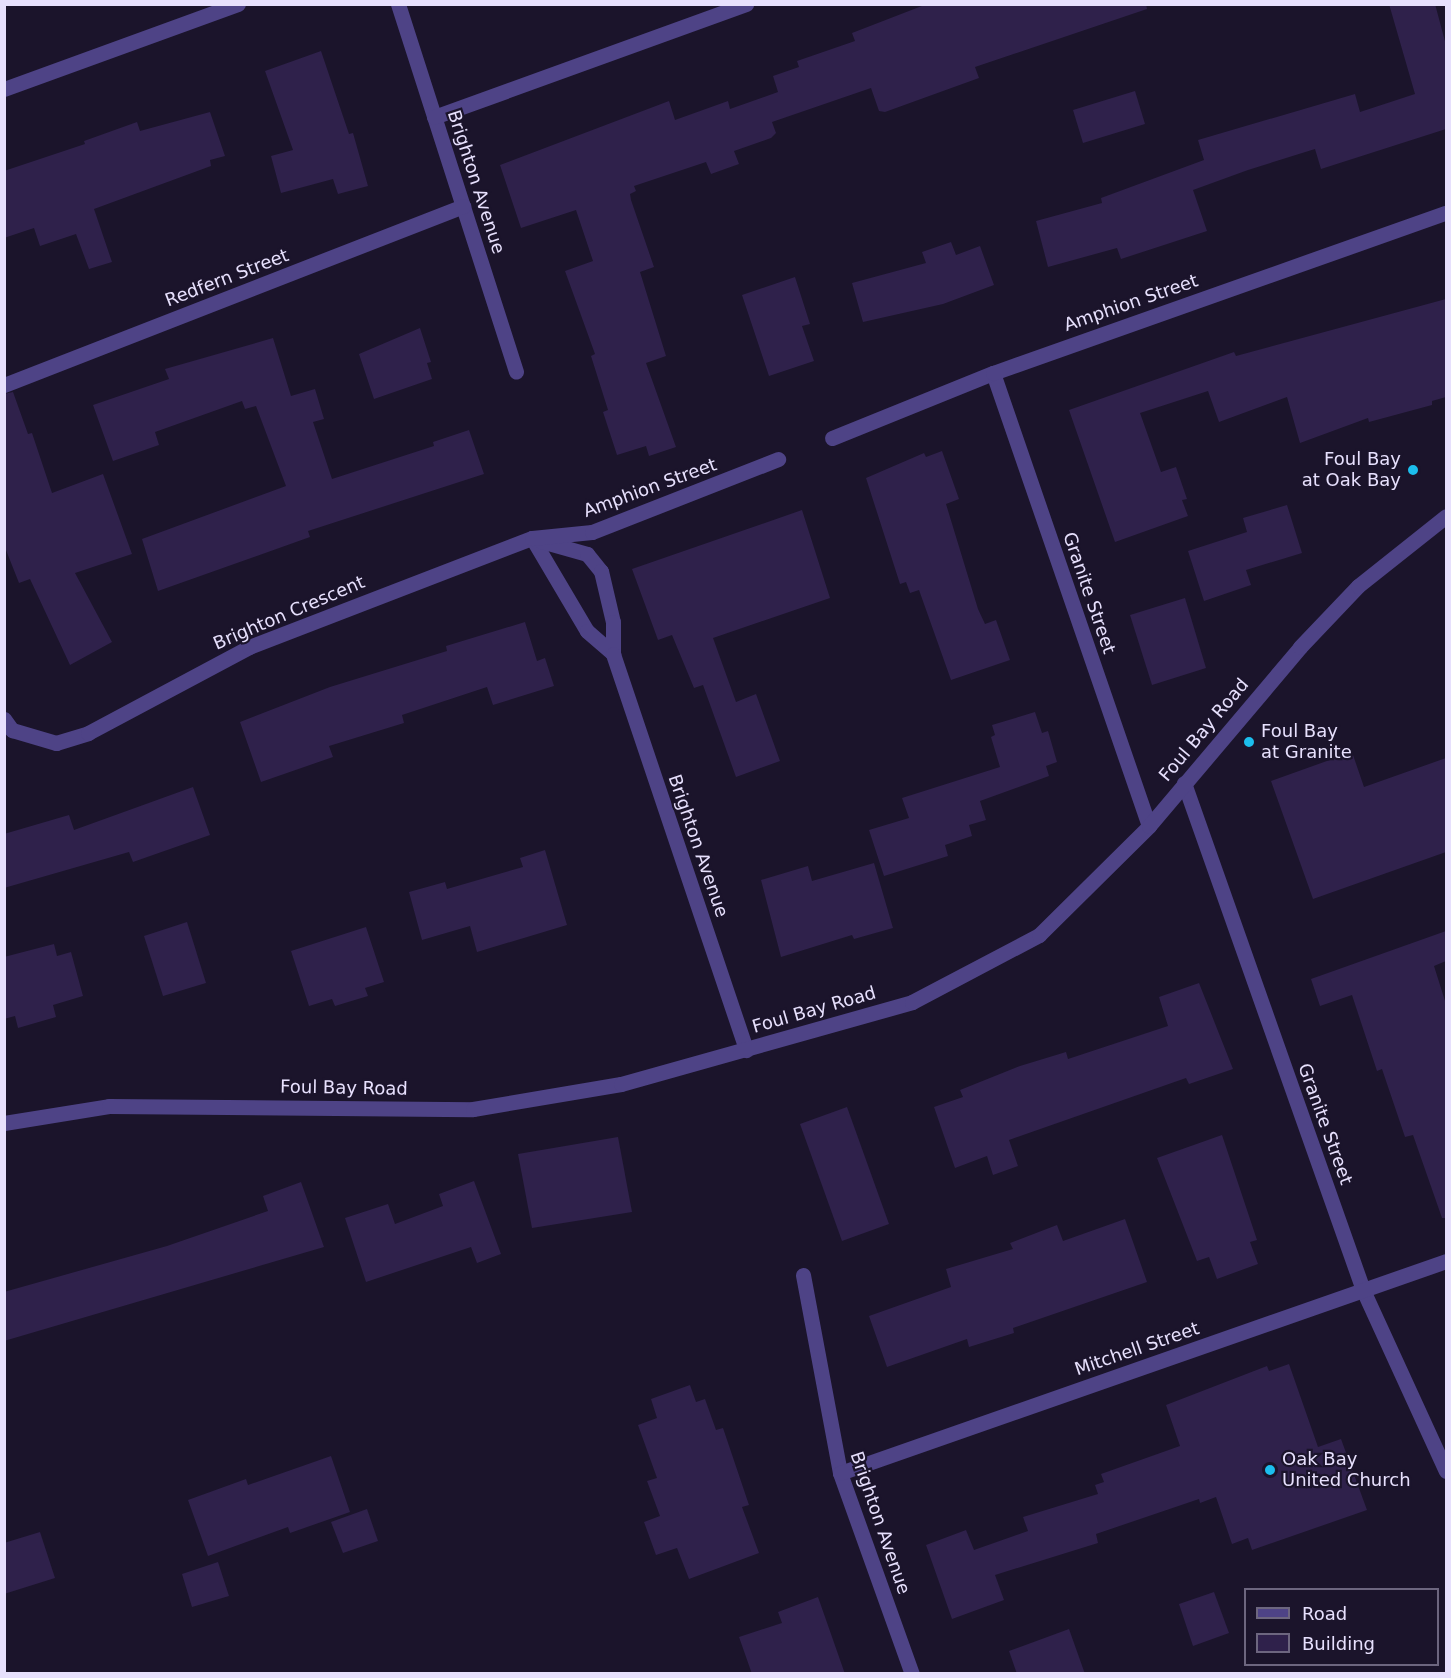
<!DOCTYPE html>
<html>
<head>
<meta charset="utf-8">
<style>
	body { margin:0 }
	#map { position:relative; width:1451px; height:1678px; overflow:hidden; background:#1b142b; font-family:"DejaVu Sans",sans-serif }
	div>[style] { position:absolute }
	.building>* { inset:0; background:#2f214b }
	.minor>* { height:15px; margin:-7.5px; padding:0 7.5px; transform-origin:7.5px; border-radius:7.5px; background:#4e4386 }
	.dots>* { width:16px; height:16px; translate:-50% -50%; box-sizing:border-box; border:3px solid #1b142b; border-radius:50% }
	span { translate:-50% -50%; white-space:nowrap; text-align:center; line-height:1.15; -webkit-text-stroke:4.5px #1b142b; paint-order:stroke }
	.street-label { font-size:18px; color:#e7e0fd }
	.poi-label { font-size:18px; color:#e7e0fd }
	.right { translate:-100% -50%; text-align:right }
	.left { translate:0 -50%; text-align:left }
	.frame { position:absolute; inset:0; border:6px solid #e7e0fd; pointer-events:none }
	.legend { position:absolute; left:1244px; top:1588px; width:195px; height:78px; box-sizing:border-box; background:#1b142b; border:2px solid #6d667f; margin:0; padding:8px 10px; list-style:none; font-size:18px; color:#e7e0fd }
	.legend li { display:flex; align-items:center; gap:12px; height:30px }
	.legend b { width:30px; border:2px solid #6d667f }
</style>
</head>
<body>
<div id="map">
	<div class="building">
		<i style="clip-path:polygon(927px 4px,1146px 4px,1147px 9px,975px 67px,979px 78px,885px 112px,879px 111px,871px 88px,772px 122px,776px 133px,771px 138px,734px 151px,739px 164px,711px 174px,706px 162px,634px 186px,636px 191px,630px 194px,631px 200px,654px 267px,640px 272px,666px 356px,646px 363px,676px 447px,649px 456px,646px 446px,617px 455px,603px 412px,608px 410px,591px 356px,595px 354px,565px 271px,593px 261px,576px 210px,521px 228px,500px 165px,669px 101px,675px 120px,728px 101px,730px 109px,778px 92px,773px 76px,799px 67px,797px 61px,855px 41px,852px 33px)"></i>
		<i style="clip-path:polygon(1389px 4px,1435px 4px,1446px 45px,1446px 129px,1321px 169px,1315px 149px,1248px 170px,1193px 190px,1207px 231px,1121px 259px,1117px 248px,1048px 267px,1036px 221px,1102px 203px,1101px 198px,1204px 160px,1198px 140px,1355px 94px,1360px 112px,1415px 94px)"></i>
		<i style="clip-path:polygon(321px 51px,349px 134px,353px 133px,368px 186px,338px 194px,333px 179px,281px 193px,271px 156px,293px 150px,265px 71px)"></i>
		<i style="clip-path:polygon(1135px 91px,1145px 124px,1083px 143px,1073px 110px)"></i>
		<i style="clip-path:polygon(210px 112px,225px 156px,210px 160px,211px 166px,94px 209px,112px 262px,89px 269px,76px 234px,40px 246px,34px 228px,4px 238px,4px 171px,85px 144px,84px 141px,137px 122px,140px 131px)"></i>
		<i style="clip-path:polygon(951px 242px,956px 255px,980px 246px,994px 285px,943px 304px,863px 322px,852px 283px,926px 263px,922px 252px)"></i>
		<i style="clip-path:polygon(795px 277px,810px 324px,802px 326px,814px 361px,769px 376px,742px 295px)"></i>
		<i style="clip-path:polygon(1446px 299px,1446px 397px,1432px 401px,1432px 405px,1369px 422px,1368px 418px,1300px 443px,1287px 397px,1219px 422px,1208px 391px,1140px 413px,1161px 472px,1176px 467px,1187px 499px,1182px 500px,1188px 516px,1115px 542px,1069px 410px,1234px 352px,1236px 356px)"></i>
		<i style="clip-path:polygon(420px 328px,431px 362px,427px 363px,432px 379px,374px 399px,359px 354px)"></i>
		<i style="clip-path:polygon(273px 338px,291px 396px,315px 389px,324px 419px,313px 422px,332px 479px,434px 446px,433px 442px,469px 430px,484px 474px,308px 531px,310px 537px,158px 591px,142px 539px,286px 486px,256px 406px,245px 409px,242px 401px,155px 432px,159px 445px,113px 461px,93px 405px,169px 379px,165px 369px)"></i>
		<i style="clip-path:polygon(13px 392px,28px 434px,32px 433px,52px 493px,103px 474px,132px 554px,75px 573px,112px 642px,70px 665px,30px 579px,19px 583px,4px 545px,4px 394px)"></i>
		<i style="clip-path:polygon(942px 451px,959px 499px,946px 504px,978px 609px,985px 624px,996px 620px,1010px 660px,951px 680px,919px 590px,910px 593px,906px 582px,900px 584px,866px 478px,924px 453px,926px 457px)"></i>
		<i style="clip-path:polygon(1287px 505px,1302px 553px,1246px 570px,1251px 585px,1204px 601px,1188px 551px,1247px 532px,1243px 518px)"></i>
		<i style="clip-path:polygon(802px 510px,830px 598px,713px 638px,736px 702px,756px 694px,780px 761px,736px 777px,703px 685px,694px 688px,672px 635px,658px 640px,632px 569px)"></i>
		<i style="clip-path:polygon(1185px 598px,1206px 668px,1152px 685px,1130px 615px)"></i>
		<i style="clip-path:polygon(525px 622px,537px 661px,545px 658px,554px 686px,493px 705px,487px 687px,402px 715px,404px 723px,329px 746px,333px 757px,261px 782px,240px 722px,330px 687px,447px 651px,446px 646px)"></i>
		<i style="clip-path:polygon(1035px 712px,1042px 733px,1048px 731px,1057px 762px,1046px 766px,1049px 776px,980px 801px,986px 820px,969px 825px,972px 836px,945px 845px,948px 856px,884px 876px,869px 830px,909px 818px,902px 798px,1000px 767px,991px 737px,995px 735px,992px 725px)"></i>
		<i style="clip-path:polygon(1352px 752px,1364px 787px,1446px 758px,1446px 852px,1313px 899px,1271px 781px)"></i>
		<i style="clip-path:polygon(193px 787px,210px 835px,133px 862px,129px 852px,4px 888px,4px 834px,69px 815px,74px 830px)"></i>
		<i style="clip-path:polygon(545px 850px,567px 925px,477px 952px,470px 926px,422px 940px,409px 892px,445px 882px,447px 889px,523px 867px,520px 858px)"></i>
		<i style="clip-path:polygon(874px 863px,893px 928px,854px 939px,852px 935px,781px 957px,761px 880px,808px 866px,812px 881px)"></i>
		<i style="clip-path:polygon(187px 922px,206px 983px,163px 996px,144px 936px)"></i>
		<i style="clip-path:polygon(366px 927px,384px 982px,365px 988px,368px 996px,335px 1006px,332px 999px,309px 1006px,291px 951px)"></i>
		<i style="clip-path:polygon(1446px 931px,1446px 961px,1434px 966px,1446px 1004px,1446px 1218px,1442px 1218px,1413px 1135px,1405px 1137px,1382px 1069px,1377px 1071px,1352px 995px,1320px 1006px,1311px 979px)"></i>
		<i style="clip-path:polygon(54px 944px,57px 956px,71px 952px,83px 996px,53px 1005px,56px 1017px,18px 1028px,15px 1016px,4px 1019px,4px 957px)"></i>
		<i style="clip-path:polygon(1199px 983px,1233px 1069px,1189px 1084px,1186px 1078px,1009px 1140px,1018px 1166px,993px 1175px,987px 1156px,955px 1168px,934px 1107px,963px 1097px,960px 1090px,1020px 1066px,1066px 1052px,1068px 1059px,1168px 1026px,1159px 997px)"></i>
		<i style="clip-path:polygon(847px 1107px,889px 1224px,842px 1241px,800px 1124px)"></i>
		<i style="clip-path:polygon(1222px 1135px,1257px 1240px,1250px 1242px,1258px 1264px,1217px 1279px,1209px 1257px,1197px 1261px,1157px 1158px)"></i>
		<i style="clip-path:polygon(618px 1137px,632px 1212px,532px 1228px,518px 1154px)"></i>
		<i style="clip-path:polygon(474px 1181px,501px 1254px,477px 1263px,471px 1247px,366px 1282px,345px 1218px,388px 1204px,395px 1224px,443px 1206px,439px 1194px)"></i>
		<i style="clip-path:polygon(301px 1182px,324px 1247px,4px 1341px,4px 1292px,167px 1246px,268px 1211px,263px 1196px)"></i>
		<i style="clip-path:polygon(1125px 1219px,1147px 1282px,1013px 1328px,1014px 1333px,969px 1347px,967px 1339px,887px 1367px,869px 1316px,951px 1287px,946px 1269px,1013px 1249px,1010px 1243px,1057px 1225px,1063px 1241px)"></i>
		<i style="clip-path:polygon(1289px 1364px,1318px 1447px,1341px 1439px,1367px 1510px,1252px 1550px,1248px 1538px,1232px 1544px,1216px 1497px,1200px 1503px,1199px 1499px,1096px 1534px,1098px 1543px,995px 1575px,1004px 1600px,952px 1619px,926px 1545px,966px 1530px,974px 1550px,1028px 1531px,1023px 1517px,1098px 1494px,1095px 1485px,1104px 1482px,1101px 1474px,1180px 1446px,1166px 1405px,1267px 1366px,1269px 1371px)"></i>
		<i style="clip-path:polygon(690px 1385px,696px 1402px,705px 1399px,716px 1430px,723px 1428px,749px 1505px,742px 1507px,759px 1553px,689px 1579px,677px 1548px,656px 1555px,644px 1522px,660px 1516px,647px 1481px,657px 1478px,638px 1425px,657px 1418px,651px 1399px)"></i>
		<i style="clip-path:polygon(331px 1456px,350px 1512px,290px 1533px,288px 1527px,208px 1556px,188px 1500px,246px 1479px,248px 1485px)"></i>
		<i style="clip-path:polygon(367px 1509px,378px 1541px,343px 1553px,331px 1522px)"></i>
		<i style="clip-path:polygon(40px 1532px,55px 1578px,4px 1594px,4px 1543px)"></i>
		<i style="clip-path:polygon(218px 1562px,229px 1596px,192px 1607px,182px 1574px)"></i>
		<i style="clip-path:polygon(1214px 1592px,1229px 1633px,1193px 1646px,1179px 1604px)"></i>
		<i style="clip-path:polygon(818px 1597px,845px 1674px,752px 1674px,739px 1637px,782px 1623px,778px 1612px)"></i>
		<i style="clip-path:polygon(1069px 1629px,1085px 1674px,1017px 1674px,1009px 1651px)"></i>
	</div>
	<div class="minor">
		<i style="left:398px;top:4px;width:386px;rotate:72.2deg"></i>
		<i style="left:4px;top:89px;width:249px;rotate:-20deg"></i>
		<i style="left:434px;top:117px;width:332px;rotate:-19.9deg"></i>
		<i style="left:993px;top:373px;width:479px;rotate:71deg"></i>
		<i style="left:4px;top:385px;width:493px;rotate:-21.3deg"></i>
		<i style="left:832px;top:438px;width:174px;rotate:-22deg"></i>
		<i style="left:993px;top:373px;width:480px;rotate:-19.5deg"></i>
		<i style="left:532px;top:538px;width:108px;rotate:59.4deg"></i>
		<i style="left:587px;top:631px;width:35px;rotate:41deg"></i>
		<i style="left:541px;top:541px;width:48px;rotate:15.8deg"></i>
		<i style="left:587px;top:554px;width:22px;rotate:51deg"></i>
		<i style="left:601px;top:571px;width:52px;rotate:76.8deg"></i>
		<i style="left:613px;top:622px;width:32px;rotate:90deg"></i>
		<i style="left:613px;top:654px;width:418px;rotate:71.4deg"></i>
		<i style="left:4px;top:719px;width:14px;rotate:54deg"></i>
		<i style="left:12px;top:730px;width:46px;rotate:16.5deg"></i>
		<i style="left:56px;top:743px;width:34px;rotate:-17deg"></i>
		<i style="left:88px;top:733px;width:183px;rotate:-28.1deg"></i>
		<i style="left:249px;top:647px;width:303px;rotate:-21.1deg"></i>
		<i style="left:532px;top:538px;width:60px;rotate:-5.7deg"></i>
		<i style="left:592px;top:532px;width:200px;rotate:-21.4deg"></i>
		<i style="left:1184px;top:783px;width:538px;rotate:70.55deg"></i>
		<i style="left:1363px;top:1290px;width:199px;rotate:65.4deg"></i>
		<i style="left:4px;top:1123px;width:106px;rotate:-9.2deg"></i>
		<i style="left:109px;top:1106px;width:364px;rotate:0.5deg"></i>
		<i style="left:473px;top:1109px;width:150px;rotate:-9.6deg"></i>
		<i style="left:621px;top:1084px;width:302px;rotate:-15.7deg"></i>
		<i style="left:912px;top:1002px;width:144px;rotate:-27.8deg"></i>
		<i style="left:1039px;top:935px;width:155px;rotate:-44.7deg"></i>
		<i style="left:1149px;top:826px;width:234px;rotate:-49.8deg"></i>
		<i style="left:1300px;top:647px;width:84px;rotate:-46.4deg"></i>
		<i style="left:1358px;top:586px;width:112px;rotate:-38.5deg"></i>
		<i style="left:803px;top:1275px;width:201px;rotate:79.4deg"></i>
		<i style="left:840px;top:1473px;width:214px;rotate:70.3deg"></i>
		<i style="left:840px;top:1473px;width:642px;rotate:-19.28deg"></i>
	</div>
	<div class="dots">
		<i style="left:1413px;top:470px;background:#1cbeed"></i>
		<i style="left:1249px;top:742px;background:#1cbeed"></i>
		<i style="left:1270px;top:1470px;background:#1cbeed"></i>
	</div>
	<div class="street-label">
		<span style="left:476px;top:182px;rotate:72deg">Brighton Avenue</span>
		<span style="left:227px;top:278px;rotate:-21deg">Redfern Street</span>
		<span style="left:1131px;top:303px;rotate:-19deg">Amphion Street</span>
		<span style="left:650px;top:488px;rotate:-20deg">Amphion Street</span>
		<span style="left:1089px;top:593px;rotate:71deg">Granite Street</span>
		<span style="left:289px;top:613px;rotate:-23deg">Brighton Crescent</span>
		<span style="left:1204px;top:730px;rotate:-50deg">Foul Bay Road</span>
		<span style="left:698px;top:846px;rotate:71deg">Brighton Avenue</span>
		<span style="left:814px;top:1010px;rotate:-16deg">Foul Bay Road</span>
		<span style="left:344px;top:1088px;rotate:1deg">Foul Bay Road</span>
		<span style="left:1325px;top:1124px;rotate:70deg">Granite Street</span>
		<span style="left:1137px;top:1349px;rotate:-19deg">Mitchell Street</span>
		<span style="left:880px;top:1523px;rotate:71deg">Brighton Avenue</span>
	</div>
	<div class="poi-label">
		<span class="right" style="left:1401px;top:470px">Foul Bay<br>at Oak Bay</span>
		<span class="left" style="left:1261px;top:742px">Foul Bay<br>at Granite</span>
		<span class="left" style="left:1282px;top:1470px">Oak Bay<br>United Church</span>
	</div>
	<div class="frame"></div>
	<ul class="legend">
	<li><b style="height:8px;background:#4e4386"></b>Road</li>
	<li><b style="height:16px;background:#2f214b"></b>Building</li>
	</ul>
</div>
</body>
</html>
